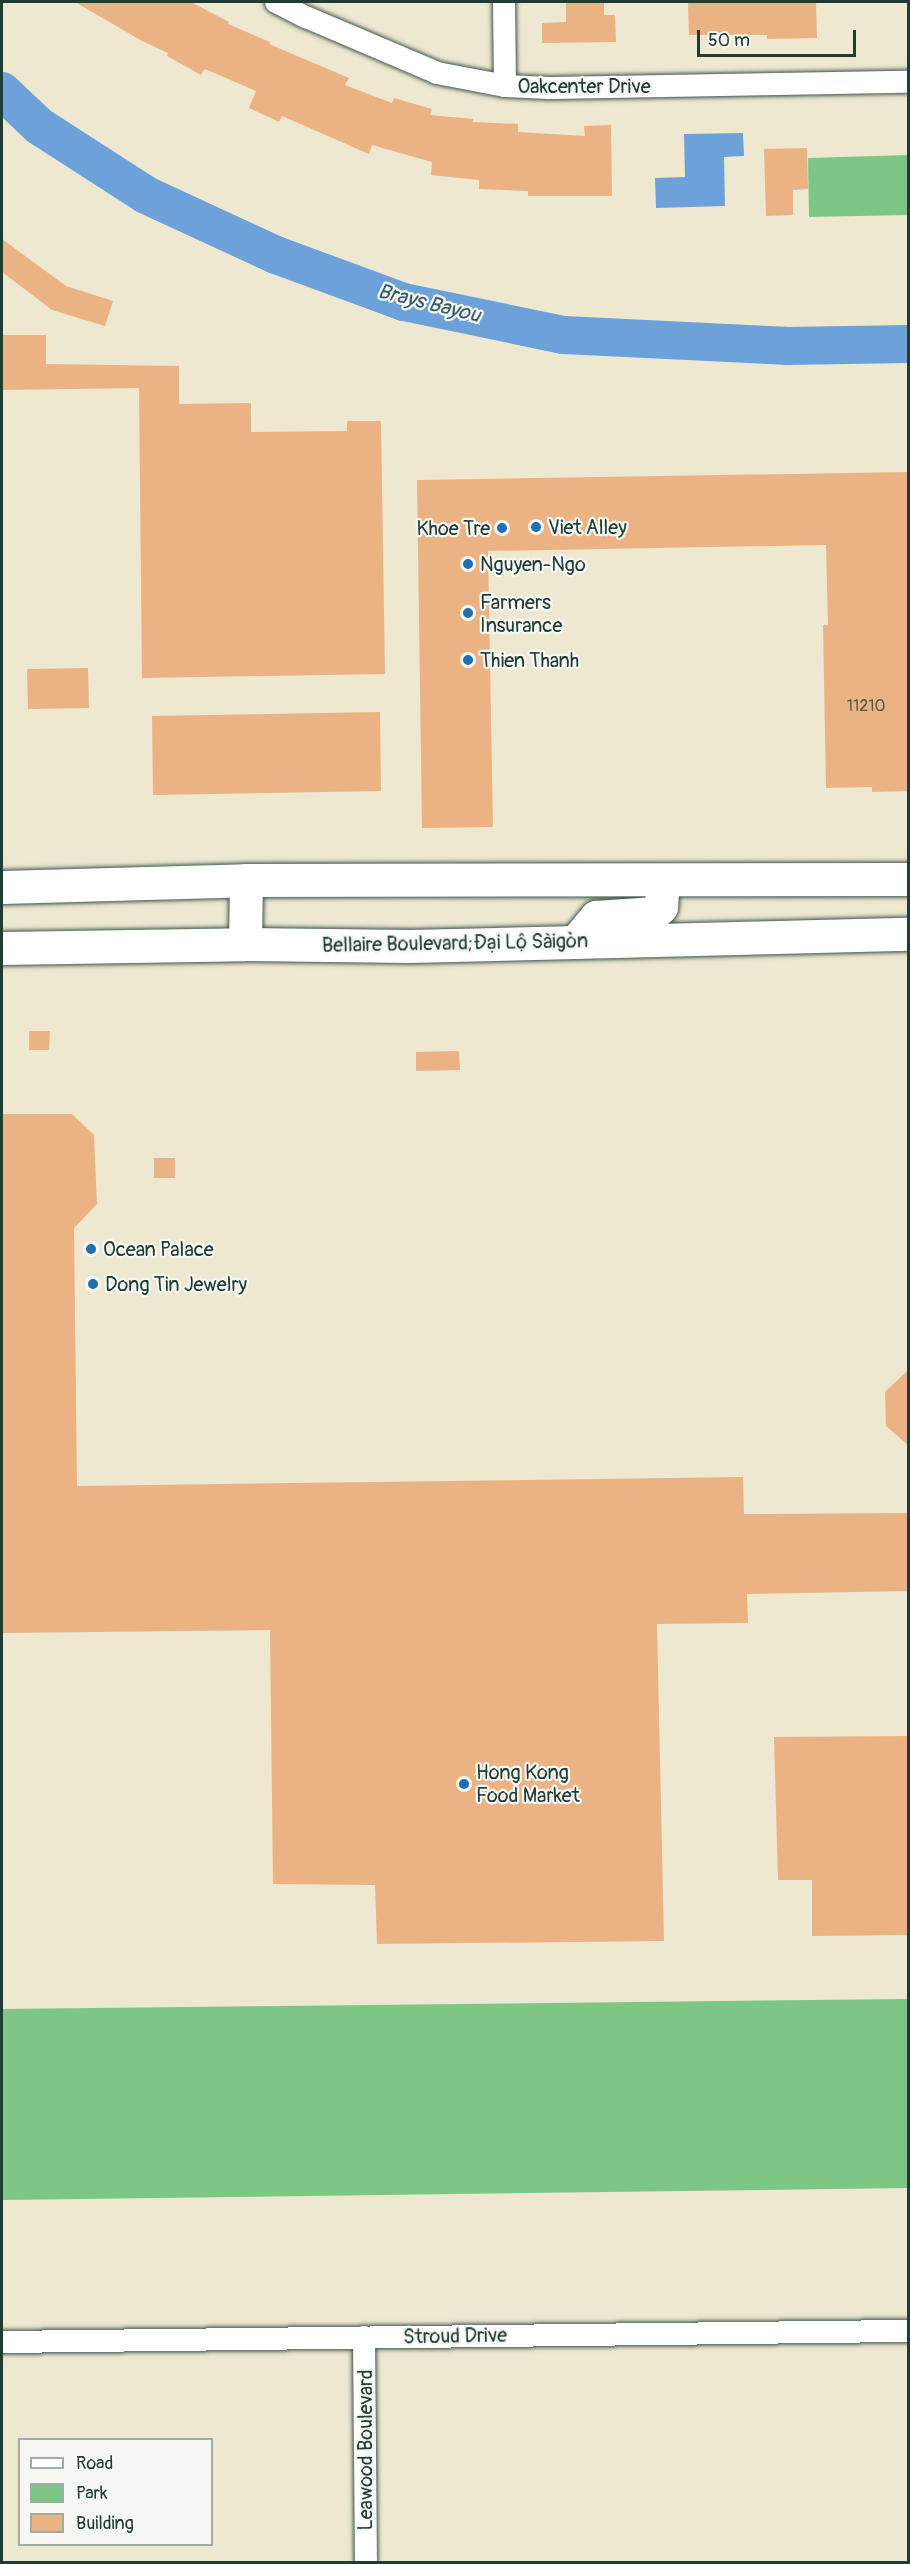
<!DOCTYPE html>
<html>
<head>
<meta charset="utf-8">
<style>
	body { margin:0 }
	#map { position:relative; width:910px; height:2564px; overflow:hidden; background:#eee8d1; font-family:Pangolin,sans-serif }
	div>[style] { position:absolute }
	.green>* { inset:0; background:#7cc785 }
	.water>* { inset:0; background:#6ca2d9 }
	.river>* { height:38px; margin:-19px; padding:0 19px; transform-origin:19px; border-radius:19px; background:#6ca2d9 }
	.building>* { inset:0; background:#ebb284 }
	.roads { filter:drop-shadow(0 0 2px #3e574c) drop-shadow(0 0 2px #3e574c) }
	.minor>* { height:22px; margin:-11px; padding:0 11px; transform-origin:11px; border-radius:11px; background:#fff }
	.primary>* { height:33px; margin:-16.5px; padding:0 16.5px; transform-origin:16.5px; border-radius:16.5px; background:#fff }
	.dots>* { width:16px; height:16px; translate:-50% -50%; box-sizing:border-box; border:3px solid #f6f6f2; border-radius:50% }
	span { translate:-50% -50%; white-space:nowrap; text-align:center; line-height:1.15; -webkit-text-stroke:4.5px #f6f6f2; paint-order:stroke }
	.number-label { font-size:16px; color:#525a48 }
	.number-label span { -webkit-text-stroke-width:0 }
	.street-label { font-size:20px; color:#1f3d34 }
	.poi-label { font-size:20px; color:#1f3d34 }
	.left { translate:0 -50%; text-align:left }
	.right { translate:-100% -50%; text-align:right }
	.water-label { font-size:21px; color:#365b66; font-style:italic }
	.frame { position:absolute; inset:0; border:3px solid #1f3d34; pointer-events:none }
	.legend { position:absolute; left:18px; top:2438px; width:195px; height:108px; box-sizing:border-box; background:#f6f6f2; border:2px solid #a0aca6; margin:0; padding:8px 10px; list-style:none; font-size:18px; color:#1f3d34 }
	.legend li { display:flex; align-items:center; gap:12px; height:30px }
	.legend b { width:30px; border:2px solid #a0aca6 }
	.scale { position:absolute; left:697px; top:30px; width:159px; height:27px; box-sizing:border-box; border:3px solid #1f3d34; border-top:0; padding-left:8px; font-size:18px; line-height:21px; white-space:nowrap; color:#1f3d34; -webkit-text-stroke:4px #f6f6f2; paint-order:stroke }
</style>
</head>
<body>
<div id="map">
	<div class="green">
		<i style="clip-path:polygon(908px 155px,908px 215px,809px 217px,808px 158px)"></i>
		<i style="clip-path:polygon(908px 1999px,908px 2188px,2px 2200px,2px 2009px)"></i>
	</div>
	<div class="water">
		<i style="clip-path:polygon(743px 133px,744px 156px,724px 157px,725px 206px,656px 208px,655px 178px,685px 177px,684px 134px)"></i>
	</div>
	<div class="river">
		<i style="left:2px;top:91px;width:51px;rotate:43.4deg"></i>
		<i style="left:39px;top:126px;width:127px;rotate:32.8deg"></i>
		<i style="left:146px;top:195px;width:143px;rotate:24.8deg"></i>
		<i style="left:276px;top:255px;width:136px;rotate:20.2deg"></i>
		<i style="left:404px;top:302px;width:163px;rotate:11.7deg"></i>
		<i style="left:564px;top:335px;width:222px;rotate:2.8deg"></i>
		<i style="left:786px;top:346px;width:122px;rotate:-0.9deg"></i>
	</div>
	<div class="building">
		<i style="clip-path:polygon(75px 2px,191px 2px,229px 22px,228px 24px,270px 42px,269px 44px,349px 78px,345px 85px,392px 103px,394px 98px,432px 109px,430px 115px,473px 119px,473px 122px,518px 124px,518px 132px,585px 136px,584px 126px,611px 125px,612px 196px,528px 196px,528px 191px,479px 189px,479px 180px,431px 175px,432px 162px,372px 145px,369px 154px,282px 116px,279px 122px,249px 108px,256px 91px,205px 69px,201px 75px,167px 56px,168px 53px,142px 41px)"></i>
		<i style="clip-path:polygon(566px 2px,604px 2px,604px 15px,615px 15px,616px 42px,542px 43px,542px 23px,566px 22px)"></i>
		<i style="clip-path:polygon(688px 2px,816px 2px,817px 38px,767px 39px,767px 35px,689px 35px)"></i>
		<i style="clip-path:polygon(807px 148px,808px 189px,793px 190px,793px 215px,766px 216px,764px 149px)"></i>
		<i style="clip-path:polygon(2px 239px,66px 286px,113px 301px,105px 326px,52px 310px,2px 272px)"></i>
		<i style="clip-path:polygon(2px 335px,46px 335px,46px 364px,179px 366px,179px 404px,251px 403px,251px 432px,347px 431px,347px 421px,381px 421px,385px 674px,142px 678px,139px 388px,2px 390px)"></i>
		<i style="clip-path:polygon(909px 472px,909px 791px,872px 792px,872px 787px,826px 788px,823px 625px,828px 625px,826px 545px,488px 551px,493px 827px,422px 828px,417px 480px)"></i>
		<i style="clip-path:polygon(88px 668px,89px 708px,28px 709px,27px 669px)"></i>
		<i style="clip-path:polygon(380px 712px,381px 791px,153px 795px,152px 716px)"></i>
		<i style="clip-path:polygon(29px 1031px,50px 1031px,49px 1050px,29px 1050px)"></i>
		<i style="clip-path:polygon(459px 1051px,460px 1070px,416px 1071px,416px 1052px)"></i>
		<i style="clip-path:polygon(2px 1114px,72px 1114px,94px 1135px,97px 1204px,74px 1228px,77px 1486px,743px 1477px,744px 1514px,909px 1513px,909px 1591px,747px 1594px,748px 1623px,657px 1624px,664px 1941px,377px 1944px,375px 1885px,273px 1884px,270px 1630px,2px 1633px)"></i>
		<i style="clip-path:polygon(154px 1158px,175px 1158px,175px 1178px,154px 1178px)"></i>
		<i style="clip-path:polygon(909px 1369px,909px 1446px,886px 1426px,885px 1392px)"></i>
		<i style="clip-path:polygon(909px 1736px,909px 1935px,812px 1936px,812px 1880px,778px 1880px,774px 1737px)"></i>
	</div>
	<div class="roads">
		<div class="minor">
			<i style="left:276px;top:2px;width:34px;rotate:27deg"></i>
			<i style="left:306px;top:17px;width:142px;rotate:23.1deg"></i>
			<i style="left:437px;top:73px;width:69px;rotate:10.8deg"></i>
			<i style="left:505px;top:86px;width:44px;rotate:2.6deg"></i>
			<i style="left:549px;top:88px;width:359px;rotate:-1deg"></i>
			<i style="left:504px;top:2px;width:84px;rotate:89.3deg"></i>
			<i style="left:364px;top:2337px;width:225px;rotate:89.5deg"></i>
			<i style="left:2px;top:2342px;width:906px;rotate:-0.7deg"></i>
		</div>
		<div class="primary">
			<i style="left:2px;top:887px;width:244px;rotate:-1.6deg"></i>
			<i style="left:246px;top:880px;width:662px;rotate:-0.09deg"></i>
			<i style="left:575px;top:942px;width:33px;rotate:-50deg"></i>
			<i style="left:596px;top:917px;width:58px;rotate:-3.9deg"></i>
			<i style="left:654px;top:913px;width:9px;rotate:-41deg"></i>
			<i style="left:661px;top:907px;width:27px;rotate:-86deg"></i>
			<i style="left:245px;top:944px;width:64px;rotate:-89.1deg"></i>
			<i style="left:2px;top:948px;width:243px;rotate:-0.9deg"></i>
			<i style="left:245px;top:944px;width:165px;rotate:0.7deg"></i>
			<i style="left:410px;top:946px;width:498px;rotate:-1.4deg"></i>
		</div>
	</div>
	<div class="dots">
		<i style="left:536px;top:527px;background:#1f6fb2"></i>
		<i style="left:502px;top:528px;background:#1f6fb2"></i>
		<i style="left:468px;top:564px;background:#1f6fb2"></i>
		<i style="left:468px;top:613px;background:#1f6fb2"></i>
		<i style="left:468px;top:660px;background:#1f6fb2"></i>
		<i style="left:91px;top:1249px;background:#1f6fb2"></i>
		<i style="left:93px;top:1284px;background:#1f6fb2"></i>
		<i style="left:464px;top:1784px;background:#1f6fb2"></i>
	</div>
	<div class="number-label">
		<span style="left:866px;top:706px">11210</span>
	</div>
	<div class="street-label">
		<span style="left:584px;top:86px">Oakcenter Drive</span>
		<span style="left:455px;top:943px;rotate:-1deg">Bellaire Boulevard;Đại Lộ Sàigòn</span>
		<span style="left:455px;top:2336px;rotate:-1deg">Stroud Drive</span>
		<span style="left:365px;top:2450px;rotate:-90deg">Leawood Boulevard</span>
	</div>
	<div class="poi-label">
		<span class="left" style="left:548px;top:527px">Viet Alley</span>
		<span class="right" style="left:490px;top:528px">Khoe Tre</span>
		<span class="left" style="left:480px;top:564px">Nguyen-Ngo</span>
		<span class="left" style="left:480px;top:614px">Farmers<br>Insurance</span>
		<span class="left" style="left:480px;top:660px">Thien Thanh</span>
		<span class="left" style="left:103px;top:1249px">Ocean Palace</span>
		<span class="left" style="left:105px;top:1284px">Dong Tin Jewelry</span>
		<span class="left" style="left:476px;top:1784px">Hong Kong<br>Food Market</span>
	</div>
	<div class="water-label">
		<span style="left:429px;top:304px;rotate:14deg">Brays Bayou</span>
	</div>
	<div class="frame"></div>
	<ul class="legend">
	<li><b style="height:8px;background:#fff"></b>Road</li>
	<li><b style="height:16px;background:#7cc785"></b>Park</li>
	<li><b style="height:16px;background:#ebb284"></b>Building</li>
	</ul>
	<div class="scale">50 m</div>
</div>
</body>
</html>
